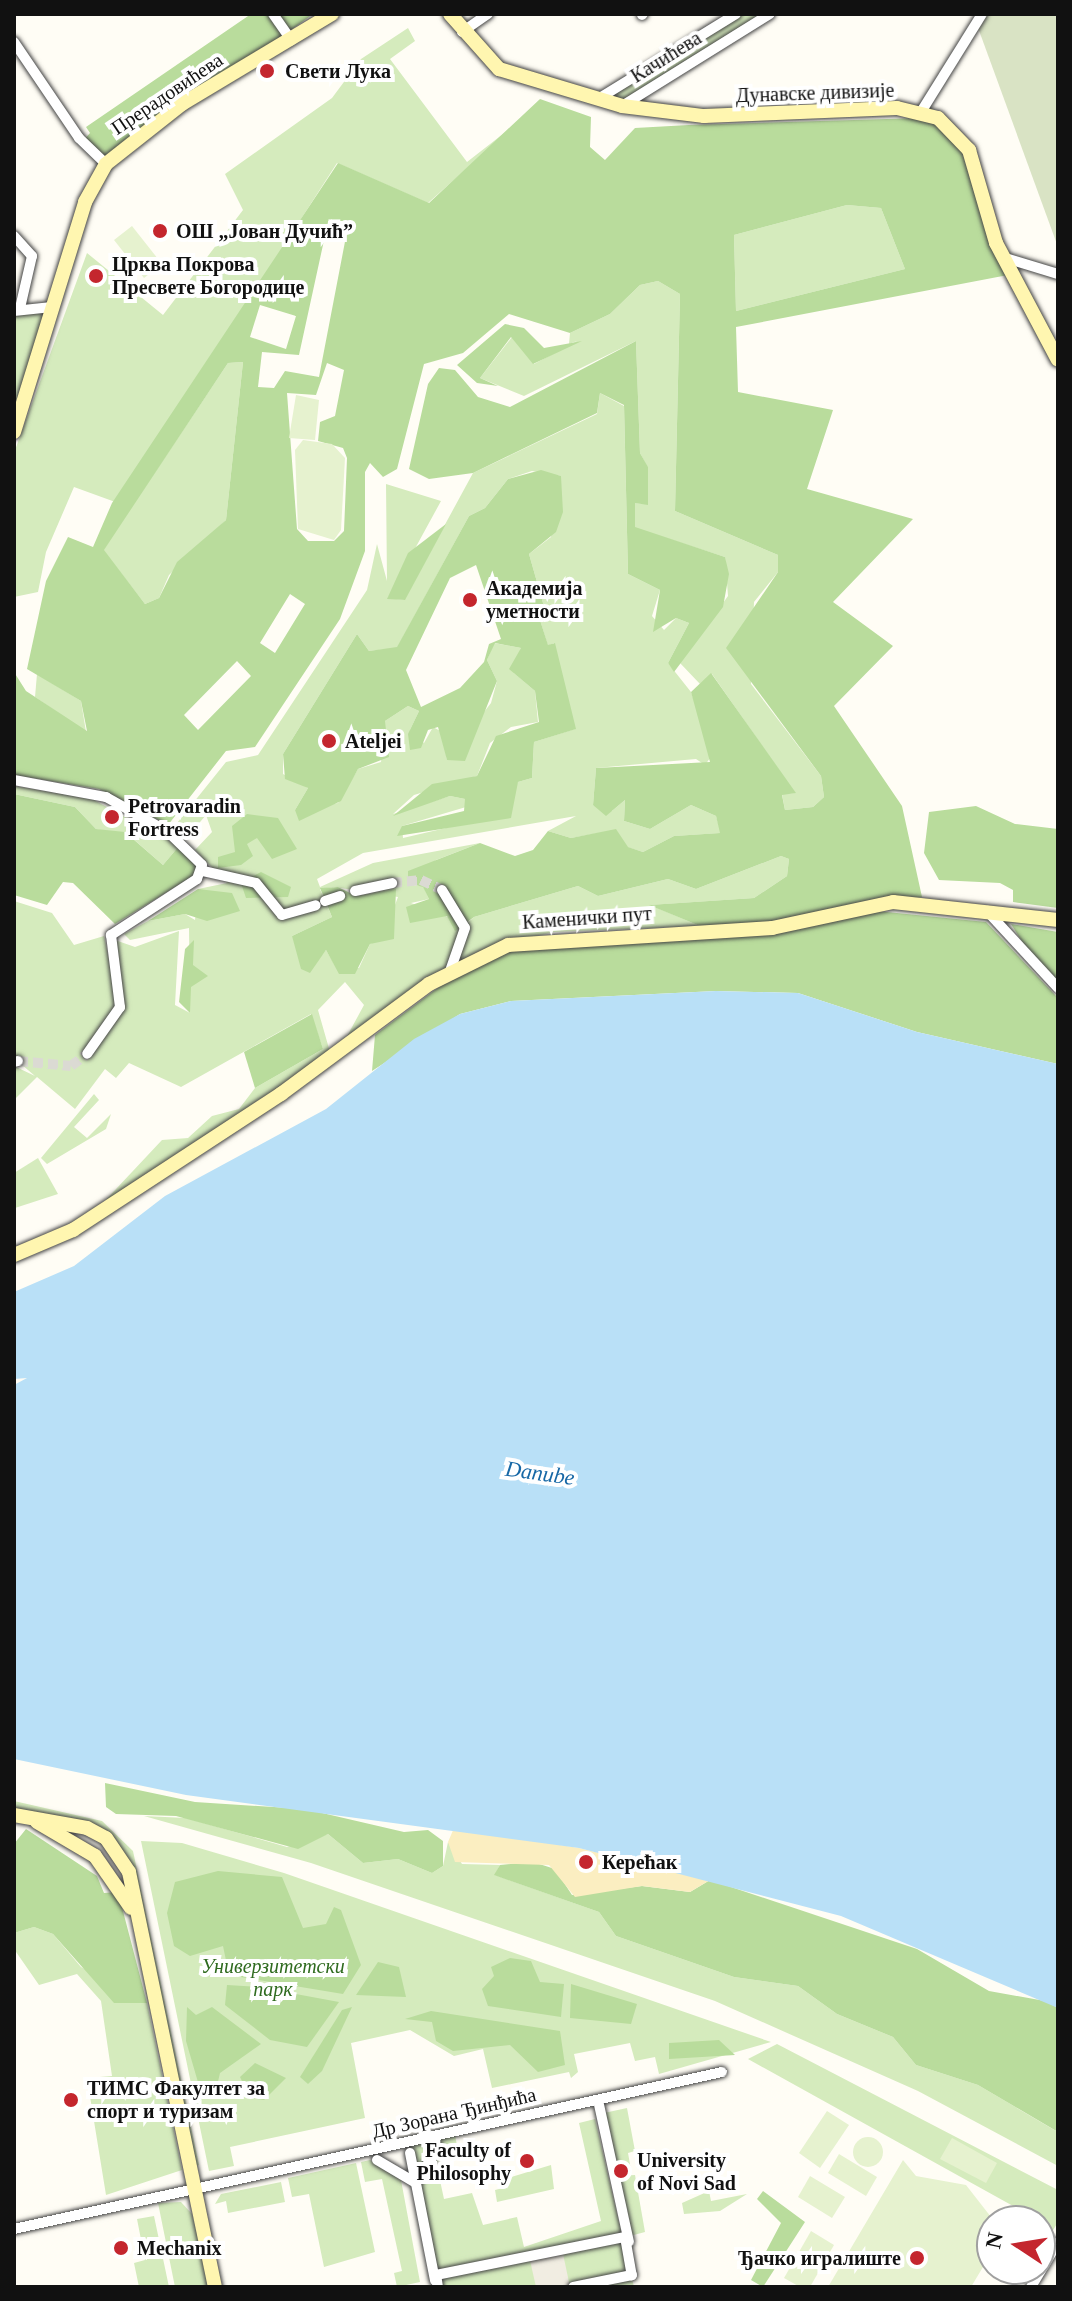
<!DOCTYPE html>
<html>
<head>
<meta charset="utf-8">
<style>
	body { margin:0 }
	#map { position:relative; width:1072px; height:2301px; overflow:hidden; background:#fffdf5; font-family:"Times New Roman",serif }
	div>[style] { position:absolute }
	.green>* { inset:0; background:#d5ebbd }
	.forest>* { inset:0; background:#b9dc9c }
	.sand>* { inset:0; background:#fbeec1 }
	.cemetery>* { inset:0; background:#d9e3c4 }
	.pitch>* { inset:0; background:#e6f2cf }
	.round { border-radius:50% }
	.plaza>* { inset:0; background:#f1ede2 }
	.water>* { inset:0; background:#b9e0f7 }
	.street-tunnel>* { height:10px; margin-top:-5px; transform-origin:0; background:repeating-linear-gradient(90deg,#dbdad3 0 10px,transparent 0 15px) }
	.roads { filter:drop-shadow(0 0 2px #444) drop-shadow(0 0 2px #444) }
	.street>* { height:10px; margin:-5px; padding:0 5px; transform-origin:5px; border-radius:5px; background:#fff }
	.secondary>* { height:14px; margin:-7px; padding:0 7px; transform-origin:7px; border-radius:7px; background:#fff6b0 }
	.dots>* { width:22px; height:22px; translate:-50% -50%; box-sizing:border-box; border:4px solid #fff; border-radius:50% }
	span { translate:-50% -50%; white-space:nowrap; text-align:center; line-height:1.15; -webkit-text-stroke:8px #fff; paint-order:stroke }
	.street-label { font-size:20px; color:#111 }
	.poi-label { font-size:20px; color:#111; font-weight:700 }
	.left { translate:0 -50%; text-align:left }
	.right { translate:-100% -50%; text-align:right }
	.park-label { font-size:20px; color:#2f6b1f; font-style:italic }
	.water-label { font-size:22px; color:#1768a6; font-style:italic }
	.frame { position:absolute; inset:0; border:16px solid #111; pointer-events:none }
	.north { position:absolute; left:976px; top:2205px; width:80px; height:80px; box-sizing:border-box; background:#fff; border:2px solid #a0a0a0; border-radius:50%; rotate:282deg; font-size:22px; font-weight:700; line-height:32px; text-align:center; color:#111 }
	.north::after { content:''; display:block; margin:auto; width:28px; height:36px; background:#c4262e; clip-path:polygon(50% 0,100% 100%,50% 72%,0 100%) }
</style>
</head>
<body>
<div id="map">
	<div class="green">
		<i style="clip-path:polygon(738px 14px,767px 14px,626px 102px,606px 96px)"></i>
		<i style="clip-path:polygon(408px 28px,415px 41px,390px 59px,467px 162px,522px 119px,428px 203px,337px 163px,118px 503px,74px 487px,46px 552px,38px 592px,14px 597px,14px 453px,87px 253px,163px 315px,243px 210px,225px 174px,332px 98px,361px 59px)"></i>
		<i style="clip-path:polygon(847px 205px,881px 208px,905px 269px,736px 311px,734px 235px)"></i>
		<i style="clip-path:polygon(658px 281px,680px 294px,675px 511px,778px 555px,778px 572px,754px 602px,751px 684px,821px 776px,824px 797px,813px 807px,785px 810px,782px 794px,795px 793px,712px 674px,700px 684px,680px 663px,728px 596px,725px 557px,635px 528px,635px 503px,648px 504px,648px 468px,640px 453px,636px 341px,524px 396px,480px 378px,512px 337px,534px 364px,577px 341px,569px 344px,570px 333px,610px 314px,640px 285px)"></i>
		<i style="clip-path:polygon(14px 311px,44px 312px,14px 416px)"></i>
		<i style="clip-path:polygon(243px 362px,226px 520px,169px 575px,159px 598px,145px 604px,103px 550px,228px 363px)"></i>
		<i style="clip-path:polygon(evenodd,600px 393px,624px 406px,628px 574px,660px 590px,652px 616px,664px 630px,676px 618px,689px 623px,668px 663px,691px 692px,713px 754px,705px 765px,696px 759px,596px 768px,593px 805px,612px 811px,625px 800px,624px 821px,650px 829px,691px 805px,716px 816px,721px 833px,674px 836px,643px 852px,627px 847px,616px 830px,571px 838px,548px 831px,576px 816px,363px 853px,317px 879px,320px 887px,373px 863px,480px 843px,436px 860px,412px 885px,423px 886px,429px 899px,411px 903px,451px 918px,459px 930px,474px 917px,578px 886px,598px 896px,668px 879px,696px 889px,781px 856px,789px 859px,787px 876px,754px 898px,650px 905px,700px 926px,554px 932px,492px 946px,448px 967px,345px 1040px,364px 1005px,345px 982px,318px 1010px,330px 1052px,311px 1070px,101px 1205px,162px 1140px,188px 1138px,212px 1116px,239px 1109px,255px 1088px,323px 1049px,311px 1014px,181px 1087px,129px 1063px,116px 1078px,105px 1069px,75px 1109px,37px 1077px,14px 1100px,14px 1066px,35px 1076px,14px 1058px,14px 901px,52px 913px,74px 945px,104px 936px,121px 1014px,115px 940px,135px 947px,179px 931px,175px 1005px,190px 1013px,189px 928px,130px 940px,124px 934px,148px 921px,185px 914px,195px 920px,198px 889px,227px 883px,195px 850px,212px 832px,206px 815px,184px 841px,173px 828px,226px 762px,258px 755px,367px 590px,377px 544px,387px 581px,386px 484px,441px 501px,388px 598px,404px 600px,473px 473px,597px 414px,600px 393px,532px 471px,561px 476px,551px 537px,529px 554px,547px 617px,540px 620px,548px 646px,554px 643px,575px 729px,534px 742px,532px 778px,518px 782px,493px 817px,403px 838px,402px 826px,466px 807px,465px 799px,450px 796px,393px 814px,414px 795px,477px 776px,490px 743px,511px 727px,538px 722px,535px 691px,514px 673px,521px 648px,494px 643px,487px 660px,497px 681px,491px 703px,447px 760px,444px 733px,433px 727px,424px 743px,410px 730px,419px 711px,408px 706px,385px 721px,381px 762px,358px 769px,338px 803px,295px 810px,308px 788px,283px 774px,283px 754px,357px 634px,369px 651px,397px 648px,469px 516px,485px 508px,508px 479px,532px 471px,600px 393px,334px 887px,398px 897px,390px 918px,394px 933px,370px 944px,359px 968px,337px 969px,326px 950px,317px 961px,292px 936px,332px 917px,320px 889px,334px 887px)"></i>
		<i style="clip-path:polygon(37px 674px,81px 701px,86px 732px,35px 697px)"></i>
		<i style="clip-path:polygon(14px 786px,92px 799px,179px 846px,163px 865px,131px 837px,96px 829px,75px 807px,14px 794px)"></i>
		<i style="clip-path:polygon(94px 1094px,99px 1100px,74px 1127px,87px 1138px,111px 1114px,106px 1129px,47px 1164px,41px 1158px)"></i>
		<i style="clip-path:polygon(38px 1158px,58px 1194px,15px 1208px,14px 1173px)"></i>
		<i style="clip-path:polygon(14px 1801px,102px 1821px,133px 1851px,199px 2165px,192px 2167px,133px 1890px,106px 1839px,14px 1810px)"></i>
		<i style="clip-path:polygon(144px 1816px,186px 1818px,287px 1847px,328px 1834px,363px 1863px,398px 1859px,432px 1873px,443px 1866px,448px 1842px,462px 1864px,500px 1865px,495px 1875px,599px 1912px,616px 1936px,734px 1977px,798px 1986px,837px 2014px,893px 2037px,916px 2065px,978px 2085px,1056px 2131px,1058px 2166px,918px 2091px,715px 2001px,311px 1863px)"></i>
		<i style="clip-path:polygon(141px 1841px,182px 1843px,284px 1873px,771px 2042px,659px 2074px,655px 2057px,635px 2061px,630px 2043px,574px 2054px,578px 2072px,571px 2078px,569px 2072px,492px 2088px,483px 2049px,454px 2056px,410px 2030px,351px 2043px,365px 2118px,230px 2147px,234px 2166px,209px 2171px)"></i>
		<i style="clip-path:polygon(34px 1927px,53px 1934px,81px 1967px,147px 2003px,182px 2170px,106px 2195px,87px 2078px,112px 2076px,101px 2001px,77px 1974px,39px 1985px,14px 1949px,14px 1933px)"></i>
		<i style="clip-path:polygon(777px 2044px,1058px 2190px,1058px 2222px,1049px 2237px,1040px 2221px,748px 2059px)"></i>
		<i style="clip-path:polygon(627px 2108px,635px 2151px,628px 2153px,631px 2170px,616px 2173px,604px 2113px)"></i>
		<i style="clip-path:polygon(595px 2119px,634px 2287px,440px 2287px,411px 2146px,455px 2135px,459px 2156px,436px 2162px,444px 2199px,472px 2193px,483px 2225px,517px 2217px,524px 2247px,601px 2221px,579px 2123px)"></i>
		<i style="clip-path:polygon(370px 2160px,401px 2180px,420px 2282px,397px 2287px,394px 2273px,402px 2271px,382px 2179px,365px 2182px,361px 2162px)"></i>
		<i style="clip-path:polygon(356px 2163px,375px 2252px,324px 2267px,309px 2194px,292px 2197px,288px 2178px)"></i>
		<i style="clip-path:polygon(551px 2165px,554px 2189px,497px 2202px,495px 2190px,507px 2187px,505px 2179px)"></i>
		<i style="clip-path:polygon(635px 2175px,645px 2232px,630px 2236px,617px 2176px)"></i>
		<i style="clip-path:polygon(281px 2182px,285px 2202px,228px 2213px,226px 2201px,215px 2204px,221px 2194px)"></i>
		<i style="clip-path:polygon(709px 2191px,711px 2201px,747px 2194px,720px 2211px,684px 2214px,682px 2203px)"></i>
		<i style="clip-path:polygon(181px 2202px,192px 2214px,210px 2287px,175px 2287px,158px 2203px)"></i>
		<i style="clip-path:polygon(154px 2216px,169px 2287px,139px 2287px,134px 2263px,145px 2260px,137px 2219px)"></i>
	</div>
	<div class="forest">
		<i style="clip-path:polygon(251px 14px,313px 14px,106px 164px,82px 142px,90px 133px,86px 127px)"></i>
		<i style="clip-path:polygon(evenodd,540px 99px,591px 117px,590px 147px,605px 160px,635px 128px,689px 125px,921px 118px,943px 127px,961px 148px,989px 242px,1008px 275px,736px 327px,738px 392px,833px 410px,807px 489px,913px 519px,833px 602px,893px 646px,834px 706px,902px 806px,922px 897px,796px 920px,700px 926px,649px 905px,754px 898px,787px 876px,789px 859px,781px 856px,696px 889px,668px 879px,598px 896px,578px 886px,474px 917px,455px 931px,447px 916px,410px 923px,406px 907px,429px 899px,423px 887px,408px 883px,408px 871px,480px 843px,515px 856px,533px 850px,548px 831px,571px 838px,616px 829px,628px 847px,643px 852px,674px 836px,720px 833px,716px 816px,691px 805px,650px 829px,624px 821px,625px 800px,606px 816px,593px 805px,596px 768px,710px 762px,691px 692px,711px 673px,796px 793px,782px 795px,785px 810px,813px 807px,824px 797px,821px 776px,726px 648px,778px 572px,778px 555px,675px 511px,680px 294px,658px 281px,640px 285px,610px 314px,570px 333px,509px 314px,463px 353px,424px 364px,397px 469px,383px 477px,370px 463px,365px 472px,365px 551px,340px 619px,255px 747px,226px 751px,168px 825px,99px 789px,14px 775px,14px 672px,26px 691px,87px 731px,81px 701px,27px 669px,46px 581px,68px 537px,93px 547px,112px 503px,338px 163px,429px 203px,540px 99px,847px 205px,881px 208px,905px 269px,736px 311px,734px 235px,847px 205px,540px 99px,328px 222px,348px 226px,319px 377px,285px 371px,274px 388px,258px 387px,262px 352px,299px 355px,328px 222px,540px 99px,260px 305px,296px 316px,286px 349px,250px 337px,260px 305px,540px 99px,243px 362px,226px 520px,177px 562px,159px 598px,145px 604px,104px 550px,228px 363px,243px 362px,540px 99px,327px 363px,344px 370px,335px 416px,320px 422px,318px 441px,343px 448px,347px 458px,344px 531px,334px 541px,308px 541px,297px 529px,287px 393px,316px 395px,327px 363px,540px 99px,290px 594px,305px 604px,275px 653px,260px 643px,290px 594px,540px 99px,237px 661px,251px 676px,198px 730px,184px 715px,237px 661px)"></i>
		<i style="clip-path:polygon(505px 324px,524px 328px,544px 348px,582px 341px,533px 364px,511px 337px,480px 378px,498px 386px,477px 383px,457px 365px)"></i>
		<i style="clip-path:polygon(636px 341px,640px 453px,648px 467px,648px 505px,635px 503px,635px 527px,725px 557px,729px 574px,723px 607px,674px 672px,668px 663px,689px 623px,676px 618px,653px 632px,660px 590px,628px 574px,624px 405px,600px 393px,597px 413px,473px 473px,429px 479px,409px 469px,428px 384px,439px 368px,455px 370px,478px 397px,510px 407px)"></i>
		<i style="clip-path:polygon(evenodd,541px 470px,561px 476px,563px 512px,556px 532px,529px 554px,547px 617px,540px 620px,548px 645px,555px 643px,576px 729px,534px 742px,532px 778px,518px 782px,511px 818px,397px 836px,402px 826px,464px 811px,465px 799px,450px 796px,393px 816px,432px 784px,477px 776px,496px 736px,539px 722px,535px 691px,509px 669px,521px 648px,495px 643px,487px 660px,497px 681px,465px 761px,447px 760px,438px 727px,428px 730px,421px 748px,410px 750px,408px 734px,419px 711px,408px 706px,385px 721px,389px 757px,358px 769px,341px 801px,299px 821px,295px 810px,308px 788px,285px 779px,283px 754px,357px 634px,369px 651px,397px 647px,469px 516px,485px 508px,508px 479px,541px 470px,476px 565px,501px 639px,489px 644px,484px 662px,460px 688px,421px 707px,406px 670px,450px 578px,476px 565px)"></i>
		<i style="clip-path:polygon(446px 524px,405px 600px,387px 599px,408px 553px)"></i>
		<i style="clip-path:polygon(14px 794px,75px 807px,96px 829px,125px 832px,163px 865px,179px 846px,198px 864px,193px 876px,115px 924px,73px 883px,63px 882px,47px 905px,14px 895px)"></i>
		<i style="clip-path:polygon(976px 806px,1015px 824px,1058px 829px,1058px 908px,1013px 902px,1013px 890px,1000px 883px,939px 880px,924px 853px,929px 812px)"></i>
		<i style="clip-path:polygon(247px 814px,278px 818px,297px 849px,272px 859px,257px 838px,247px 844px,253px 856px,241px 865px,218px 868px,218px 857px,235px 852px,232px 826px)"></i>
		<i style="clip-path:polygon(261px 872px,291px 887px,288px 897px,246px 898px,241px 883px)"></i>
		<i style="clip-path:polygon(338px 887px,356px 896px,396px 889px,394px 939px,370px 944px,355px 974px,339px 974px,326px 950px,310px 973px,301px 969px,292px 936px,332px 917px,320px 888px)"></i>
		<i style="clip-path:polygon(198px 889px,232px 893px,240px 911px,207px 921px,185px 914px,148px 921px)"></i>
		<i style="clip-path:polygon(877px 911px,986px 922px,1058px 998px,1058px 1064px,917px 1032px,798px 993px,716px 991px,511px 1001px,460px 1014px,372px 1071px,375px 1035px,439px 987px,511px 950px,763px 935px)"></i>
		<i style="clip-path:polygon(1011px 924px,1058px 932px,1058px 981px,1033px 959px)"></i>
		<i style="clip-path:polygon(194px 940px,193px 965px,208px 976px,191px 987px,190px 1013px,179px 1002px,185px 949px)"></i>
		<i style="clip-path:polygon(312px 1014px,323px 1049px,255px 1088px,244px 1052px)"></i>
		<i style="clip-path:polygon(105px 1783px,195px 1802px,305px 1809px,404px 1832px,428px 1830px,443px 1841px,443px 1866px,432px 1873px,398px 1859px,363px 1863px,328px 1834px,298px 1849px,176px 1816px,116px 1814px,106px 1807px)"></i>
		<i style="clip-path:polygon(26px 1829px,97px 1876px,104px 1893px,118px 1892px,147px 2003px,114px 2003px,53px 1934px,34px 1927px,14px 1933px,14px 1844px)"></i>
		<i style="clip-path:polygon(533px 1862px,555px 1869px,572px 1895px,642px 1886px,690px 1892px,710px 1880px,917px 1949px,989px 1991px,1045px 2001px,1058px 2008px,1058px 2132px,978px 2085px,916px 2065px,893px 2037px,837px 2014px,798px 1986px,734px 1977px,616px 1936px,599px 1912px,494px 1875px,500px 1865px)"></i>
		<i style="clip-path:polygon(218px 1871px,282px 1877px,303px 1928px,326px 1924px,334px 1907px,341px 1910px,361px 1965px,343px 1994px,229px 1975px,223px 1946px,190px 1956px,174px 1946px,167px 1913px,175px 1882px)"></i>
		<i style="clip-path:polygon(510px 1958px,531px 1961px,540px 1982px,564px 1984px,561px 2017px,488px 2006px,482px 1989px,494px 1976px,491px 1967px)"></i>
		<i style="clip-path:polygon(378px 1962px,399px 1967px,406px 1997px,356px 1995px)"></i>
		<i style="clip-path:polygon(571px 1984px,637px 2004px,631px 2024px,570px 2018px)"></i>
		<i style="clip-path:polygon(227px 1985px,258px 1987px,339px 2002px,307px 2047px,270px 2040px,225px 2005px)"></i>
		<i style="clip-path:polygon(187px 2007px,196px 2015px,212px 2007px,261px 2044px,220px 2073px,216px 2090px,202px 2096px,186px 2041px)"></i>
		<i style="clip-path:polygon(352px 2007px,322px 2071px,308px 2084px,300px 2077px,342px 2010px)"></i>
		<i style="clip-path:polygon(431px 2011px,560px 2031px,565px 2065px,538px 2072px,510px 2045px,453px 2051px,436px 2041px,432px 2022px,405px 2019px)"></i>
		<i style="clip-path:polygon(719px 2040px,735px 2055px,669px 2059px,669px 2043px)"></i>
		<i style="clip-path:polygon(255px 2063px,286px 2078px,264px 2100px,250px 2098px,240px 2077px)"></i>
		<i style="clip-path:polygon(763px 2191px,805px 2222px,763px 2287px,751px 2280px,781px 2223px,757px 2199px)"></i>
	</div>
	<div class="sand">
		<i style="clip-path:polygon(454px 1828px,579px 1848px,710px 1880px,690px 1892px,642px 1886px,575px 1897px,549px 1865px,455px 1862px,448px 1842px)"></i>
	</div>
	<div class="cemetery">
		<i style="clip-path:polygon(983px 14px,1058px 14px,1058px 247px,977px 25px)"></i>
	</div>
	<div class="pitch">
		<i style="clip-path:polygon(132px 226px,162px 264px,144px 278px,114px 240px)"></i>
		<i style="clip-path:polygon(296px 395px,319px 400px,315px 440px,289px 438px)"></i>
		<i style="clip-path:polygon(303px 440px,332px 444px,345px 458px,341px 530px,334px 540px,298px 529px,295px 450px)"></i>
		<i style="clip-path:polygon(827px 2111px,849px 2125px,820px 2168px,799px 2153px)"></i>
		<i class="round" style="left:853px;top:2137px;width:30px;height:30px"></i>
		<i style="clip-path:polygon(952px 2138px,997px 2163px,986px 2183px,940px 2159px)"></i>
		<i style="clip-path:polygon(839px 2154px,877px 2177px,866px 2196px,828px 2173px)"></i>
		<i style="clip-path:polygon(903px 2160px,916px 2176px,966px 2185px,991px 2217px,1012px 2219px,992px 2221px,992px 2252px,971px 2287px,828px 2287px)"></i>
		<i style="clip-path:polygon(810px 2176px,845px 2197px,832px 2218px,798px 2197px)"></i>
		<i style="clip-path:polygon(811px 2231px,834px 2245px,810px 2287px,800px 2287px,784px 2278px)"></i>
	</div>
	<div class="plaza">
		<i style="clip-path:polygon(562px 2249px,570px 2287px,536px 2287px,529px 2256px)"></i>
	</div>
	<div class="water">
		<i style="clip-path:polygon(716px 991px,798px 993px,917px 1032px,1058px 1064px,1058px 2008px,841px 1916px,579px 1848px,186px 1795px,14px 1759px,14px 1385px,27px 1378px,14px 1379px,14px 1292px,74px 1266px,165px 1196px,326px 1109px,414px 1039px,460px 1014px,511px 1001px)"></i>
	</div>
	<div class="street-tunnel">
		<i style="left:392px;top:883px;width:29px;rotate:-6deg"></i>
		<i style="left:421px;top:880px;width:23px;rotate:25deg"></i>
		<i style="left:18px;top:1061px;width:53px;rotate:5.4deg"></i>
		<i style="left:71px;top:1066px;width:20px;rotate:-37deg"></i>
	</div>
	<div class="roads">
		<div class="street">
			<i style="left:273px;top:14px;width:32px;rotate:55deg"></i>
			<i style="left:642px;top:15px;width:1px;rotate:-45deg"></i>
			<i style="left:462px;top:32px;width:32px;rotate:-35deg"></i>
			<i style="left:14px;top:42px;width:116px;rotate:55.9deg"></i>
			<i style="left:79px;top:138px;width:37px;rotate:44deg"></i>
			<i style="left:598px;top:99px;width:162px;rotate:-31.6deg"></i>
			<i style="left:622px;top:106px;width:174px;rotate:-31.9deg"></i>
			<i style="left:921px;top:112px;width:115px;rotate:-58.1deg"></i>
			<i style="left:14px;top:236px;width:27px;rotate:48deg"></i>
			<i style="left:32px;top:256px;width:53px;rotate:103deg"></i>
			<i style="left:1002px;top:257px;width:59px;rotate:16.9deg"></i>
			<i style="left:14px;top:311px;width:38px;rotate:-6deg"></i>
			<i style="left:14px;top:780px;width:94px;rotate:10.5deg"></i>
			<i style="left:106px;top:797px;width:71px;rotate:29.4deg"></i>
			<i style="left:168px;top:832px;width:47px;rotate:44.1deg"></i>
			<i style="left:202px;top:865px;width:15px;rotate:110deg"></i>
			<i style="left:197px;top:879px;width:103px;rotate:146.9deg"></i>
			<i style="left:111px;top:935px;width:73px;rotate:82.9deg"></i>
			<i style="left:120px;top:1007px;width:57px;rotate:125.1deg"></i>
			<i style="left:203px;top:871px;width:54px;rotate:12.8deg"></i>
			<i style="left:256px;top:883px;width:41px;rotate:50.9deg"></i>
			<i style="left:282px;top:915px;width:35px;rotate:-16deg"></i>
			<i style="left:442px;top:890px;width:44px;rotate:58.8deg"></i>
			<i style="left:465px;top:928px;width:46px;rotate:109.2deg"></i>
			<i style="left:355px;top:891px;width:38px;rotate:-12deg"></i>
			<i style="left:325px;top:901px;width:16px;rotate:-18deg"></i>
			<i style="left:987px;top:911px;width:105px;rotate:47.3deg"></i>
			<i style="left:14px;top:1062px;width:4px;rotate:-14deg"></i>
			<i style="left:598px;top:2100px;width:145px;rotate:77.7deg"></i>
			<i style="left:410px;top:2153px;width:130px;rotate:78.9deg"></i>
			<i style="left:377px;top:2160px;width:45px;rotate:30.5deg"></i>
			<i style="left:416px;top:2183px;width:42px;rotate:-58.6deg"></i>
			<i style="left:14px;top:2229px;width:725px;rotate:-12.5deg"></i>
			<i style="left:438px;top:2287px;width:12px;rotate:-99deg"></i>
			<i style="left:436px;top:2275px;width:193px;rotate:-11.4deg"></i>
			<i style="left:625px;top:2237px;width:39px;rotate:80deg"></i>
			<i style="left:632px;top:2275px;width:60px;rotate:168.5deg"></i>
			<i style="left:1031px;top:2287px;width:52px;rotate:-59deg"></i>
		</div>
		<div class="secondary">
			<i style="left:450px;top:14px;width:74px;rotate:48.3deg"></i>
			<i style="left:499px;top:69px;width:128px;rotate:16.7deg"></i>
			<i style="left:622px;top:106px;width:83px;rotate:7deg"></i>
			<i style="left:704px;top:116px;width:193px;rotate:-2.4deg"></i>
			<i style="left:897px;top:108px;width:42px;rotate:13.7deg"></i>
			<i style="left:938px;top:118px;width:45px;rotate:45.9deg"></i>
			<i style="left:969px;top:150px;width:97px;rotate:73.8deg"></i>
			<i style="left:996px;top:243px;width:132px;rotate:62.1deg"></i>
			<i style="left:14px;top:432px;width:241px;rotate:-72.8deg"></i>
			<i style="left:85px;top:202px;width:43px;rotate:-61.1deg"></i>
			<i style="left:106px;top:164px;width:97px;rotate:-38.3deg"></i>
			<i style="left:182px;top:104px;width:175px;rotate:-31deg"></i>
			<i style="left:14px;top:1255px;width:64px;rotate:-23deg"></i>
			<i style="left:73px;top:1230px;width:249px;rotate:-33.2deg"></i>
			<i style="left:281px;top:1094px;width:184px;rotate:-36.6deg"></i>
			<i style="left:429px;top:984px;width:88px;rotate:-26.3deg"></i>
			<i style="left:508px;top:945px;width:265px;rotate:-3.7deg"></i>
			<i style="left:772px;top:928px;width:124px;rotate:-12.1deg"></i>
			<i style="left:893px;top:902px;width:166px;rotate:6.2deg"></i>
			<i style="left:14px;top:1815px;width:74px;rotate:10.1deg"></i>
			<i style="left:87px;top:1828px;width:21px;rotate:28deg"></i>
			<i style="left:106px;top:1838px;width:41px;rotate:55.9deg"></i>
			<i style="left:129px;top:1872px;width:424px;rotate:78.3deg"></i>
			<i style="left:37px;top:1822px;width:67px;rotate:30.4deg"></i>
			<i style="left:95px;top:1856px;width:63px;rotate:55.3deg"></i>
		</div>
	</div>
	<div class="dots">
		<i style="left:267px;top:71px;background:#c4262e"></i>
		<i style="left:160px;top:231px;background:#c4262e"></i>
		<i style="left:96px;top:276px;background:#c4262e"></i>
		<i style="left:470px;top:600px;background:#c4262e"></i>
		<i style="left:329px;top:741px;background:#c4262e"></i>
		<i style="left:112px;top:817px;background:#c4262e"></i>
		<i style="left:586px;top:1862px;background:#c4262e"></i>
		<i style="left:71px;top:2100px;background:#c4262e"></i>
		<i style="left:527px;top:2161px;background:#c4262e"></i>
		<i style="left:621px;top:2171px;background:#c4262e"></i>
		<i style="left:121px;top:2248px;background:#c4262e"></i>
		<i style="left:917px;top:2258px;background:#c4262e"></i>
	</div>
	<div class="street-label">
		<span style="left:666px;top:57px;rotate:-32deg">Качићева</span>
		<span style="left:815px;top:93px;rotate:-2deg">Дунавске дивизије</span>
		<span style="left:167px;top:94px;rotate:-34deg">Прерадовићева</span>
		<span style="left:587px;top:918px;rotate:-4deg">Каменички пут</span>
		<span style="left:454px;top:2113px;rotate:-13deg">Др Зорана Ђинђића</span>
	</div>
	<div class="poi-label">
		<span class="left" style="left:285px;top:71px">Свети Лука</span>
		<span class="left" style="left:176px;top:231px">ОШ „Јован Дучић”</span>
		<span class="left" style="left:112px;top:276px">Црква Покрова<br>Пресвете Богородице</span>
		<span class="left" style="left:486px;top:600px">Академија<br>уметности</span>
		<span class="left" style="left:345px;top:741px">Ateljei</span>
		<span class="left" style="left:128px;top:818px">Petrovaradin<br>Fortress</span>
		<span class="left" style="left:602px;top:1862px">Керећак</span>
		<span class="left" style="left:87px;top:2100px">ТИМС Факултет за<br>спорт и туризам</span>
		<span class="right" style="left:511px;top:2162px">Faculty of<br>Philosophy</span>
		<span class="left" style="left:637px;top:2172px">University<br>of Novi Sad</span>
		<span class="left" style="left:137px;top:2248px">Mechanix</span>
		<span class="right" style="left:901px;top:2258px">Ђачко игралиште</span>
	</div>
	<div class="park-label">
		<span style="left:273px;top:1978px">Универзитетски<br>парк</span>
	</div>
	<div class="water-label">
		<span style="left:540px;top:1473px;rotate:8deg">Danube</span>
	</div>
	<div class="frame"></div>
	<div class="north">N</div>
</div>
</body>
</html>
